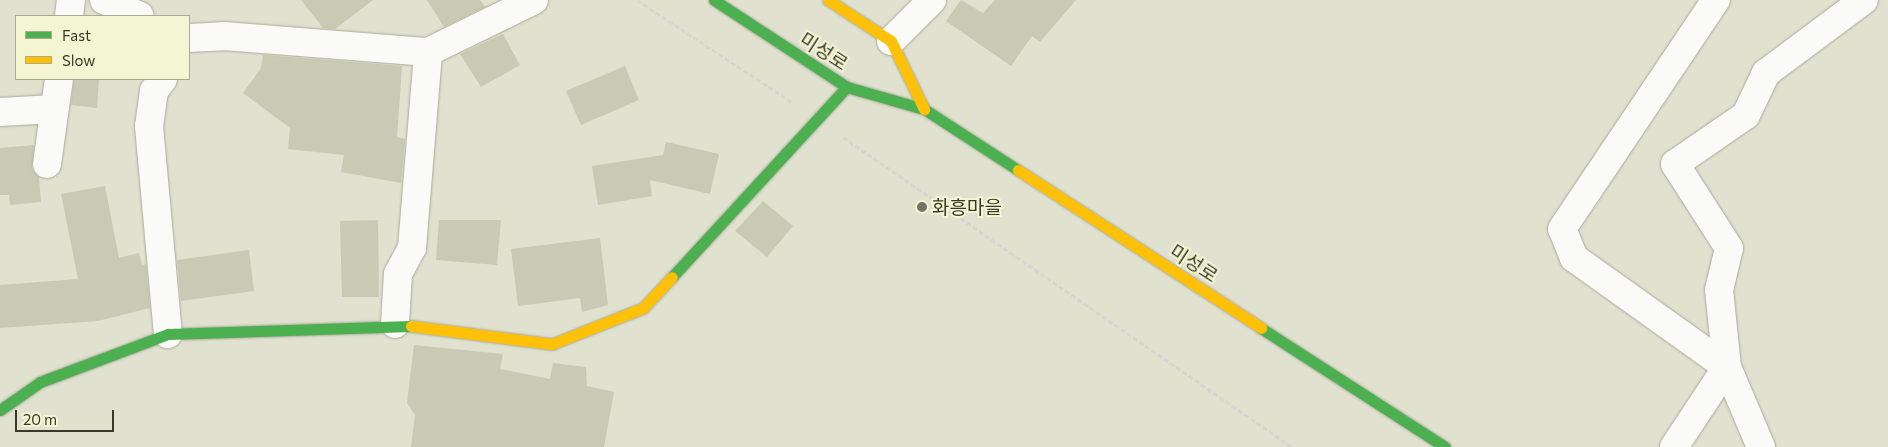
<!DOCTYPE html>
<html>
<head>
<meta charset="utf-8">
<style>
	body { margin:0 }
	#map { position:relative; width:1888px; height:447px; overflow:hidden; background:#e0e1ce; font-family:Commissioner,"Noto Sans KR",sans-serif }
	div>[style] { position:absolute }
	.building>* { inset:0; background:#c9cab3 }
	.path>* { height:3px; margin-top:-1.5px; transform-origin:0; background:repeating-linear-gradient(90deg,#d6d6d0 0 5px,transparent 0 7.5px) }
	.roads { filter:drop-shadow(0 0 1px #aaab9b) drop-shadow(0 0 1px #aaab9b) }
	.street>* { height:28px; margin:-14px; padding:0 14px; transform-origin:14px; border-radius:14px; background:#fafaf8 }
	.fast>* { height:11px; margin:-5.5px; padding:0 5.5px; transform-origin:5.5px; border-radius:5.5px; background:#4caf50 }
	.slow>* { height:11px; margin:-5.5px; padding:0 5.5px; transform-origin:5.5px; border-radius:5.5px; background:#ffc107 }
	.dots>* { width:14px; height:14px; translate:-50% -50%; box-sizing:border-box; border:2px solid #f4f6d3; border-radius:50% }
	span { translate:-50% -50%; white-space:nowrap; text-align:center; line-height:1.15; -webkit-text-stroke:4px #f4f6d3; paint-order:stroke }
	.street-label { font-size:19px; color:#38392b }
	.poi-label { font-size:19px; color:#38392b }
	.left { translate:0 -50%; text-align:left }
	.legend { position:absolute; left:15px; top:15px; width:175px; height:65px; box-sizing:border-box; background:#f4f6d3; border:1px solid #a9aa90; margin:0; padding:6px 9px; list-style:none; font-size:15px; color:#38392b }
	.legend li { display:flex; align-items:center; gap:10px; height:25px }
	.legend b { width:25px; border:1px solid #a9aa90 }
	.scale { position:absolute; left:15px; top:410px; width:99px; height:22px; box-sizing:border-box; border:2px solid #38392b; border-top:0; padding-left:6px; font-size:15px; line-height:18px; white-space:nowrap; color:#38392b; -webkit-text-stroke:4px #f4f6d3; paint-order:stroke }
</style>
</head>
<body>
<div id="map">
	<div class="building">
		<i style="clip-path:polygon(301px 0,373px 0,335px 29px,323px 28px)"></i>
		<i style="clip-path:polygon(427px 0,480px 0,485px 7px,444px 27px)"></i>
		<i style="clip-path:polygon(961px 0,983px 13px,995px 0,1076px 0,1040px 42px,1032px 36px,1011px 66px,946px 21px)"></i>
		<i style="clip-path:polygon(503px 34px,520px 65px,481px 87px,460px 54px)"></i>
		<i style="clip-path:polygon(263px 55px,402px 66px,397px 137px,405px 139px,401px 183px,341px 172px,344px 155px,288px 149px,290px 128px,243px 93px,261px 68px)"></i>
		<i style="clip-path:polygon(625px 66px,639px 100px,581px 125px,566px 91px)"></i>
		<i style="clip-path:polygon(74px 79px,99px 79px,97px 108px,71px 105px)"></i>
		<i style="clip-path:polygon(666px 142px,719px 154px,710px 194px,650px 180px,652px 196px,598px 205px,592px 166px,663px 155px)"></i>
		<i style="clip-path:polygon(34px 145px,32px 169px,39px 177px,41px 202px,10px 205px,9px 195px,0 195px,0 148px)"></i>
		<i style="clip-path:polygon(105px 186px,119px 258px,139px 253px,142px 265px,146px 264px,150px 308px,98px 321px,0 328px,0 285px,78px 279px,61px 194px)"></i>
		<i style="clip-path:polygon(763px 201px,793px 226px,767px 257px,735px 231px)"></i>
		<i style="clip-path:polygon(378px 220px,379px 297px,342px 297px,340px 221px)"></i>
		<i style="clip-path:polygon(439px 220px,501px 220px,497px 265px,436px 260px)"></i>
		<i style="clip-path:polygon(600px 238px,608px 305px,582px 312px,580px 298px,518px 306px,511px 249px)"></i>
		<i style="clip-path:polygon(249px 250px,254px 291px,181px 301px,177px 260px)"></i>
		<i style="clip-path:polygon(414px 345px,503px 354px,500px 369px,550px 379px,553px 363px,586px 367px,587px 386px,614px 392px,604px 447px,411px 447px,415px 415px,407px 403px)"></i>
	</div>
	<div class="path">
		<i style="left:637px;top:0;width:187px;rotate:33.4deg"></i>
		<i style="left:843px;top:137px;width:546px;rotate:34.62deg"></i>
	</div>
	<div class="roads">
		<div class="street">
			<i style="left:104px;top:0;width:39px;rotate:24deg"></i>
			<i style="left:69px;top:16px;width:16px;rotate:-83deg"></i>
			<i style="left:189px;top:38px;width:35px;rotate:-3deg"></i>
			<i style="left:224px;top:36px;width:205px;rotate:4.5deg"></i>
			<i style="left:428px;top:52px;width:118px;rotate:-26.1deg"></i>
			<i style="left:891px;top:41px;width:58px;rotate:-45deg"></i>
			<i style="left:163px;top:79px;width:15px;rotate:127deg"></i>
			<i style="left:154px;top:91px;width:35px;rotate:98deg"></i>
			<i style="left:149px;top:126px;width:209px;rotate:84.8deg"></i>
			<i style="left:0;top:112px;width:54px;rotate:-3.2deg"></i>
			<i style="left:47px;top:164px;width:86px;rotate:-82deg"></i>
			<i style="left:395px;top:324px;width:50px;rotate:-86.6deg"></i>
			<i style="left:398px;top:274px;width:30px;rotate:-62deg"></i>
			<i style="left:412px;top:248px;width:197px;rotate:-85.3deg"></i>
			<i style="left:1674px;top:447px;width:96px;rotate:-56.5deg"></i>
			<i style="left:1727px;top:367px;width:188px;rotate:-144.5deg"></i>
			<i style="left:1574px;top:258px;width:31px;rotate:-112deg"></i>
			<i style="left:1562px;top:229px;width:276px;rotate:-56.1deg"></i>
			<i style="left:1761px;top:447px;width:87px;rotate:-113deg"></i>
			<i style="left:1727px;top:367px;width:77px;rotate:-95.9deg"></i>
			<i style="left:1719px;top:290px;width:43px;rotate:-76.6deg"></i>
			<i style="left:1729px;top:248px;width:100px;rotate:-122.7deg"></i>
			<i style="left:1675px;top:164px;width:86px;rotate:-34.6deg"></i>
			<i style="left:1746px;top:115px;width:47px;rotate:-64.5deg"></i>
			<i style="left:1766px;top:73px;width:122px;rotate:-36.7deg"></i>
		</div>
		<div class="fast">
			<i style="left:714px;top:0;width:159px;rotate:33.2deg"></i>
			<i style="left:847px;top:87px;width:80px;rotate:15.9deg"></i>
			<i style="left:924px;top:109px;width:112px;rotate:33deg"></i>
			<i style="left:672px;top:277px;width:258px;rotate:-47.4deg"></i>
			<i style="left:1261px;top:328px;width:219px;rotate:32.9deg"></i>
			<i style="left:0;top:410px;width:49px;rotate:-35deg"></i>
			<i style="left:40px;top:382px;width:137px;rotate:-20.6deg"></i>
			<i style="left:168px;top:334px;width:243px;rotate:-1.9deg"></i>
		</div>
		<div class="slow">
			<i style="left:828px;top:0;width:75px;rotate:33.1deg"></i>
			<i style="left:891px;top:41px;width:76px;rotate:64.1deg"></i>
			<i style="left:1018px;top:170px;width:290px;rotate:33deg"></i>
			<i style="left:411px;top:326px;width:142px;rotate:7.3deg"></i>
			<i style="left:552px;top:344px;width:98px;rotate:-21.6deg"></i>
			<i style="left:643px;top:308px;width:42px;rotate:-46.9deg"></i>
		</div>
	</div>
	<div class="dots">
		<i style="left:922px;top:207px;background:#737464"></i>
	</div>
	<div class="street-label">
		<span style="left:824px;top:51px;rotate:33deg">미성로</span>
		<span style="left:1194px;top:263px;rotate:33deg">미성로</span>
	</div>
	<div class="poi-label">
		<span class="left" style="left:932px;top:207px">화흥마을</span>
	</div>
	<ul class="legend">
	<li><b style="height:6px;background:#4caf50"></b>Fast</li>
	<li><b style="height:6px;background:#ffc107"></b>Slow</li>
	</ul>
	<div class="scale">20 m</div>
</div>
</body>
</html>
